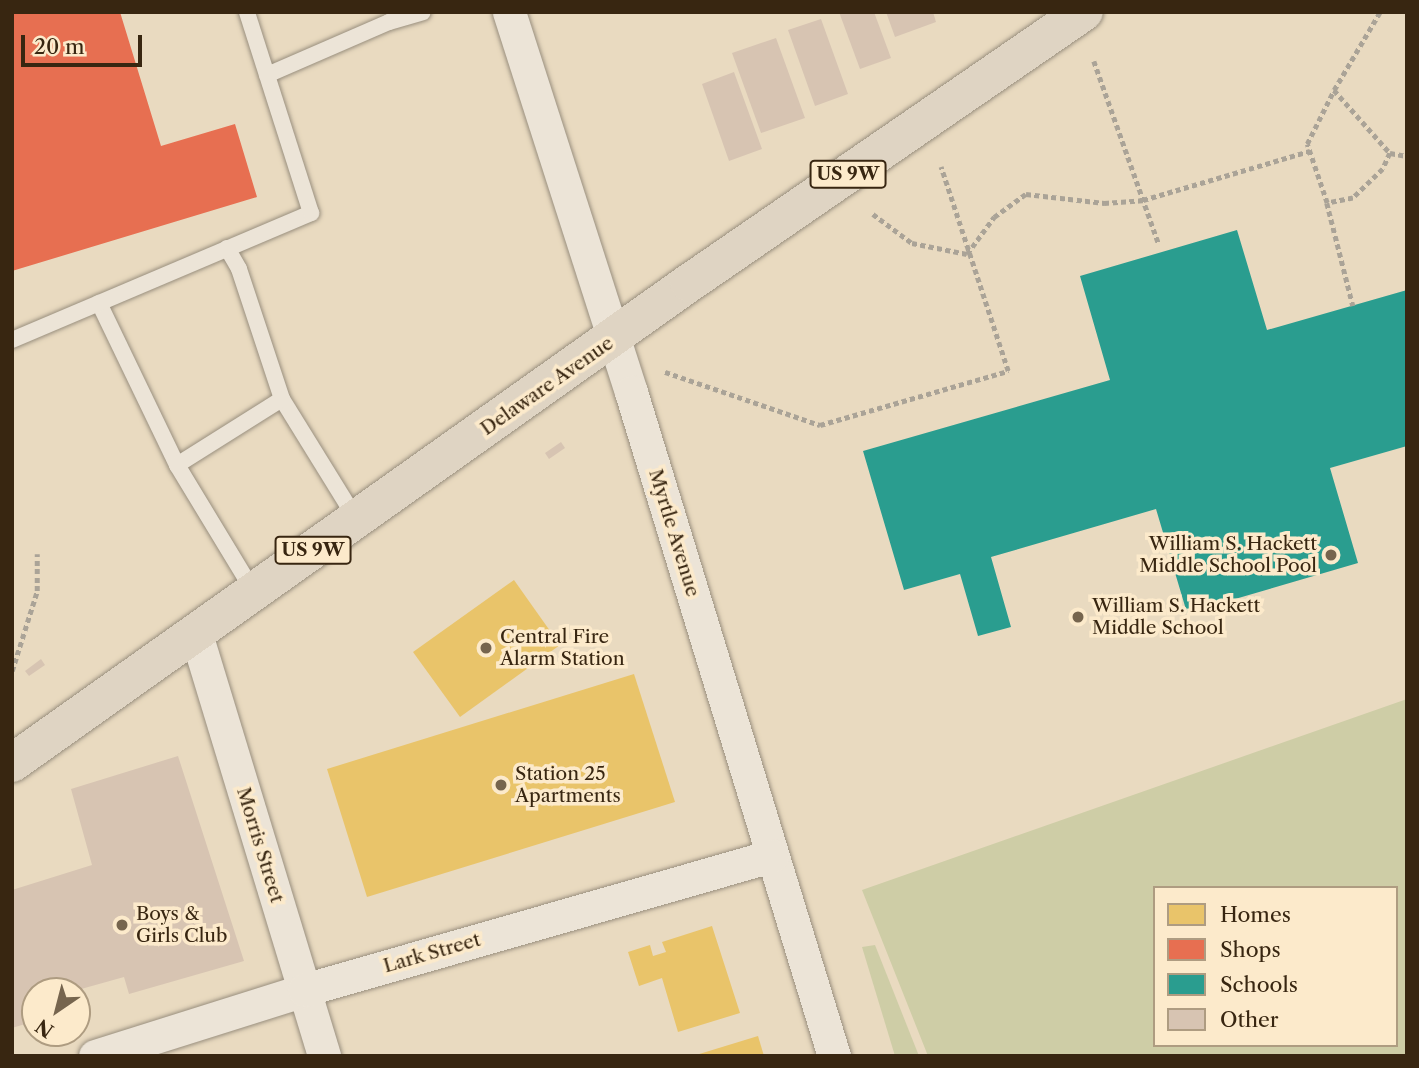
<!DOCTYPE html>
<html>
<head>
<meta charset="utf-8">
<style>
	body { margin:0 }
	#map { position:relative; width:1419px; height:1068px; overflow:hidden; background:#e9dac0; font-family:"Libre Caslon Text",serif }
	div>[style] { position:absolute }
	.green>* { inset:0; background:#cecda6 }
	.homes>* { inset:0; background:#e9c46a }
	.shops>* { inset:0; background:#e76f51 }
	.schools>* { inset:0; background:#2a9d8f }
	.building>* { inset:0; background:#d7c4b2 }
	.path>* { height:4.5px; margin-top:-2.25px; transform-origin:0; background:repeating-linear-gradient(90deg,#aaa397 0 5px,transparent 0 8.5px) }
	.roads { filter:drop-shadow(0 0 2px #998f7e) drop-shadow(0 0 2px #998f7e) }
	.lane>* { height:16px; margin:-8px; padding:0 8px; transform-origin:8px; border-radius:8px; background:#ece4d7 }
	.street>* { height:33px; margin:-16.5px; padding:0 16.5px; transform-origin:16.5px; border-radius:16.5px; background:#ece4d7 }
	.primary>* { height:38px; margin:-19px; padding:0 19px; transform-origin:19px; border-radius:19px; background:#dfd4c3 }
	.dots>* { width:19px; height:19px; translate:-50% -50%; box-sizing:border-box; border:4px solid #fceacb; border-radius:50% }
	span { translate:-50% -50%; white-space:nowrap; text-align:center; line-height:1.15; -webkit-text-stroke:7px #fceacb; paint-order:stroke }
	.shield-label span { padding:2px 5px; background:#fceacb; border:2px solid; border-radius:5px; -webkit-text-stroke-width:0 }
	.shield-label { font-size:18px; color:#382611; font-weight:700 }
	.street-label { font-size:19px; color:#382611 }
	.poi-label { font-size:19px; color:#382611 }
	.right { translate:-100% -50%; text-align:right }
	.left { translate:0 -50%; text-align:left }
	.frame { position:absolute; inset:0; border:14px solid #382611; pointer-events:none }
	.legend { position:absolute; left:1153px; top:886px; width:245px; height:161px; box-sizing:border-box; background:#fceacb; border:2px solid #ae9c81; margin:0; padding:9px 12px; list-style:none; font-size:21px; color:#382611 }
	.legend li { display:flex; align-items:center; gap:14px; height:35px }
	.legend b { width:35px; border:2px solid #ae9c81 }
	.north { position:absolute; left:21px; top:977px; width:70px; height:70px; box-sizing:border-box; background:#fceacb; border:2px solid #ae9c81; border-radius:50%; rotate:215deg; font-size:19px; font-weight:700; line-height:28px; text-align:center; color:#382611 }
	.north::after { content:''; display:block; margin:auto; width:24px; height:32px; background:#76654e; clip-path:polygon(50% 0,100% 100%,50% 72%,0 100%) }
	.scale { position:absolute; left:21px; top:35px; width:121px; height:32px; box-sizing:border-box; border:4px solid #382611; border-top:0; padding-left:9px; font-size:21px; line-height:24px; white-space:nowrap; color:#382611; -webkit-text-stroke:5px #fceacb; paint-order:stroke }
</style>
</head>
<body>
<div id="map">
	<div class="green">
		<i style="clip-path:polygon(evenodd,1407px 699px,1407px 1056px,928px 1056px,862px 890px,1407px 699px,1155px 888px,1396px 888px,1396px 1045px,1155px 1045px,1155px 888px)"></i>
		<i style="clip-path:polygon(875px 945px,919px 1056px,895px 1056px,862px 947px)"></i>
	</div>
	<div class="homes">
		<i style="clip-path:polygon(514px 580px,560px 645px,460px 717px,413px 652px)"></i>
		<i style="clip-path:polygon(634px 674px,675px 802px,367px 897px,327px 769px)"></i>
		<i style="clip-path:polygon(712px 926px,740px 1013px,678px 1032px,662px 978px,639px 986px,628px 952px,650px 945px,653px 956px,666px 952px,662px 942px)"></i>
		<i style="clip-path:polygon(758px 1036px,764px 1056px,696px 1056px,696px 1055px)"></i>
	</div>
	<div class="shops">
		<i style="clip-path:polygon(12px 12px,120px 12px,161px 146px,235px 124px,257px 197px,12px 271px)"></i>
	</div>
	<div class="schools">
		<i style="clip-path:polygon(1237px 230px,1267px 330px,1407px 290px,1407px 446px,1330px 468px,1358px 563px,1187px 613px,1156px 509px,991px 557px,1011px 627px,978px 636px,960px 574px,904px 590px,863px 451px,1110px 380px,1080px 276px)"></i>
	</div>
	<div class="building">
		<i style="clip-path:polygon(839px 12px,874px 12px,891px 58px,860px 69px)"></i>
		<i style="clip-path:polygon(886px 12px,933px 12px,936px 22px,895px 37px)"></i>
		<i style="clip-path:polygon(821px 19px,848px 94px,815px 106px,788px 30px)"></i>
		<i style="clip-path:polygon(776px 38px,805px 118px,761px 133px,732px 53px)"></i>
		<i style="clip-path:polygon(734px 72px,762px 149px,729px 161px,702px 84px)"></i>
		<i style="clip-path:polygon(561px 442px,565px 448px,549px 459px,545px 453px)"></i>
		<i style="clip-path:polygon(41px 659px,45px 665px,29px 676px,25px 671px)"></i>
		<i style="clip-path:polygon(178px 756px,244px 961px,129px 994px,124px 977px,74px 991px,35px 991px,35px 1021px,12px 1028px,12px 890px,92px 865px,71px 789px)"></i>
	</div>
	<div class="path">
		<i style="left:1094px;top:61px;width:195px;rotate:70.5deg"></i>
		<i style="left:1334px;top:90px;width:84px;rotate:48.4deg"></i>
		<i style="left:1390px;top:153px;width:17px;rotate:114deg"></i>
		<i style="left:1383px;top:169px;width:42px;rotate:136deg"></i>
		<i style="left:1353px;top:198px;width:26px;rotate:169deg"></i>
		<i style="left:1327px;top:203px;width:62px;rotate:-108.7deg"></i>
		<i style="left:1307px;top:144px;width:60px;rotate:-63.4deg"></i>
		<i style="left:1334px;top:90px;width:91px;rotate:-59.5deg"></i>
		<i style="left:1390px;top:153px;width:17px;rotate:10deg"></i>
		<i style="left:1327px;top:203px;width:106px;rotate:75.8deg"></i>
		<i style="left:873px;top:214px;width:49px;rotate:36.6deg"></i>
		<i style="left:912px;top:243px;width:56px;rotate:11.3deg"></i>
		<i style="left:967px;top:254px;width:46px;rotate:-53.9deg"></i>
		<i style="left:994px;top:217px;width:39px;rotate:-36deg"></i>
		<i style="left:1026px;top:194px;width:79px;rotate:6.6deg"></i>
		<i style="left:1104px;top:203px;width:39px;rotate:-4deg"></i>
		<i style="left:1143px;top:200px;width:174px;rotate:-16.4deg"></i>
		<i style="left:665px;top:372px;width:164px;rotate:18.9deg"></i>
		<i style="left:820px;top:425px;width:196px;rotate:-16deg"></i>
		<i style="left:1008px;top:371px;width:215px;rotate:-108.2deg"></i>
		<i style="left:12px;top:671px;width:84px;rotate:-72.6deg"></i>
		<i style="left:37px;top:591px;width:37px;rotate:-90deg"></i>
	</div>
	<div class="roads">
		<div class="lane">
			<i style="left:267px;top:75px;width:133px;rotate:-23.5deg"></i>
			<i style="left:389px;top:22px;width:35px;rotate:-16deg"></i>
			<i style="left:227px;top:248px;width:24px;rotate:60deg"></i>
			<i style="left:239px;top:269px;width:137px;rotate:71.7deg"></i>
			<i style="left:282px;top:399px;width:141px;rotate:58.3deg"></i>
			<i style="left:99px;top:303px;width:180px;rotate:64.3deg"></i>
			<i style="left:177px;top:465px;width:149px;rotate:58.8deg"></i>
			<i style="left:12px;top:340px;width:325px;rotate:-23deg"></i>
			<i style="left:311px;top:213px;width:211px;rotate:-107.7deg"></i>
			<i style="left:177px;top:465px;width:124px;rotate:-32.2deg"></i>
		</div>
		<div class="street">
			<i style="left:509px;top:12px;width:399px;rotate:72.2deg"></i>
			<i style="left:631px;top:392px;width:694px;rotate:73deg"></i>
			<i style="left:196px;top:634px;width:441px;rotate:73.1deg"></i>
			<i style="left:95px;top:1056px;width:219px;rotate:-17.5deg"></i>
			<i style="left:304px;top:990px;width:487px;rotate:-16deg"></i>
		</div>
		<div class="primary">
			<i style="left:12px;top:763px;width:830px;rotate:-35.34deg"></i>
			<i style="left:689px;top:283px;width:479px;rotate:-34.5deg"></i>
		</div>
	</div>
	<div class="dots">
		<i style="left:1331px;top:555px;background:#76654e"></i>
		<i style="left:1078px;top:617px;background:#76654e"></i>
		<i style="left:486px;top:648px;background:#76654e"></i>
		<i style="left:501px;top:785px;background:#76654e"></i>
		<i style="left:122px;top:925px;background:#76654e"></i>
	</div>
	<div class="shield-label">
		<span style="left:848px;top:174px">US 9W</span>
		<span style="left:313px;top:550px">US 9W</span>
	</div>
	<div class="street-label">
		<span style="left:547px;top:386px;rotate:-35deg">Delaware Avenue</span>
		<span style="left:674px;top:533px;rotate:73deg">Myrtle Avenue</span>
		<span style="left:260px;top:845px;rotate:73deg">Morris Street</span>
		<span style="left:432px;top:953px;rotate:-16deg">Lark Street</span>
	</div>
	<div class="poi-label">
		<span class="right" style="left:1317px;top:555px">William S. Hackett<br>Middle School Pool</span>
		<span class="left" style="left:1092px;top:617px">William S. Hackett<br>Middle School</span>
		<span class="left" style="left:500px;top:648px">Central Fire<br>Alarm Station</span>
		<span class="left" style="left:515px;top:785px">Station 25<br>Apartments</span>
		<span class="left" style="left:136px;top:925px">Boys &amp;<br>Girls Club</span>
	</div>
	<div class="frame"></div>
	<ul class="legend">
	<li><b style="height:19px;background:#e9c46a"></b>Homes</li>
	<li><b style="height:19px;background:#e76f51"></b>Shops</li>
	<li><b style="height:19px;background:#2a9d8f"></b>Schools</li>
	<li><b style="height:19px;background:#d7c4b2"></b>Other</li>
	</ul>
	<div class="north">N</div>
	<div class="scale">20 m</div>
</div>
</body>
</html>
